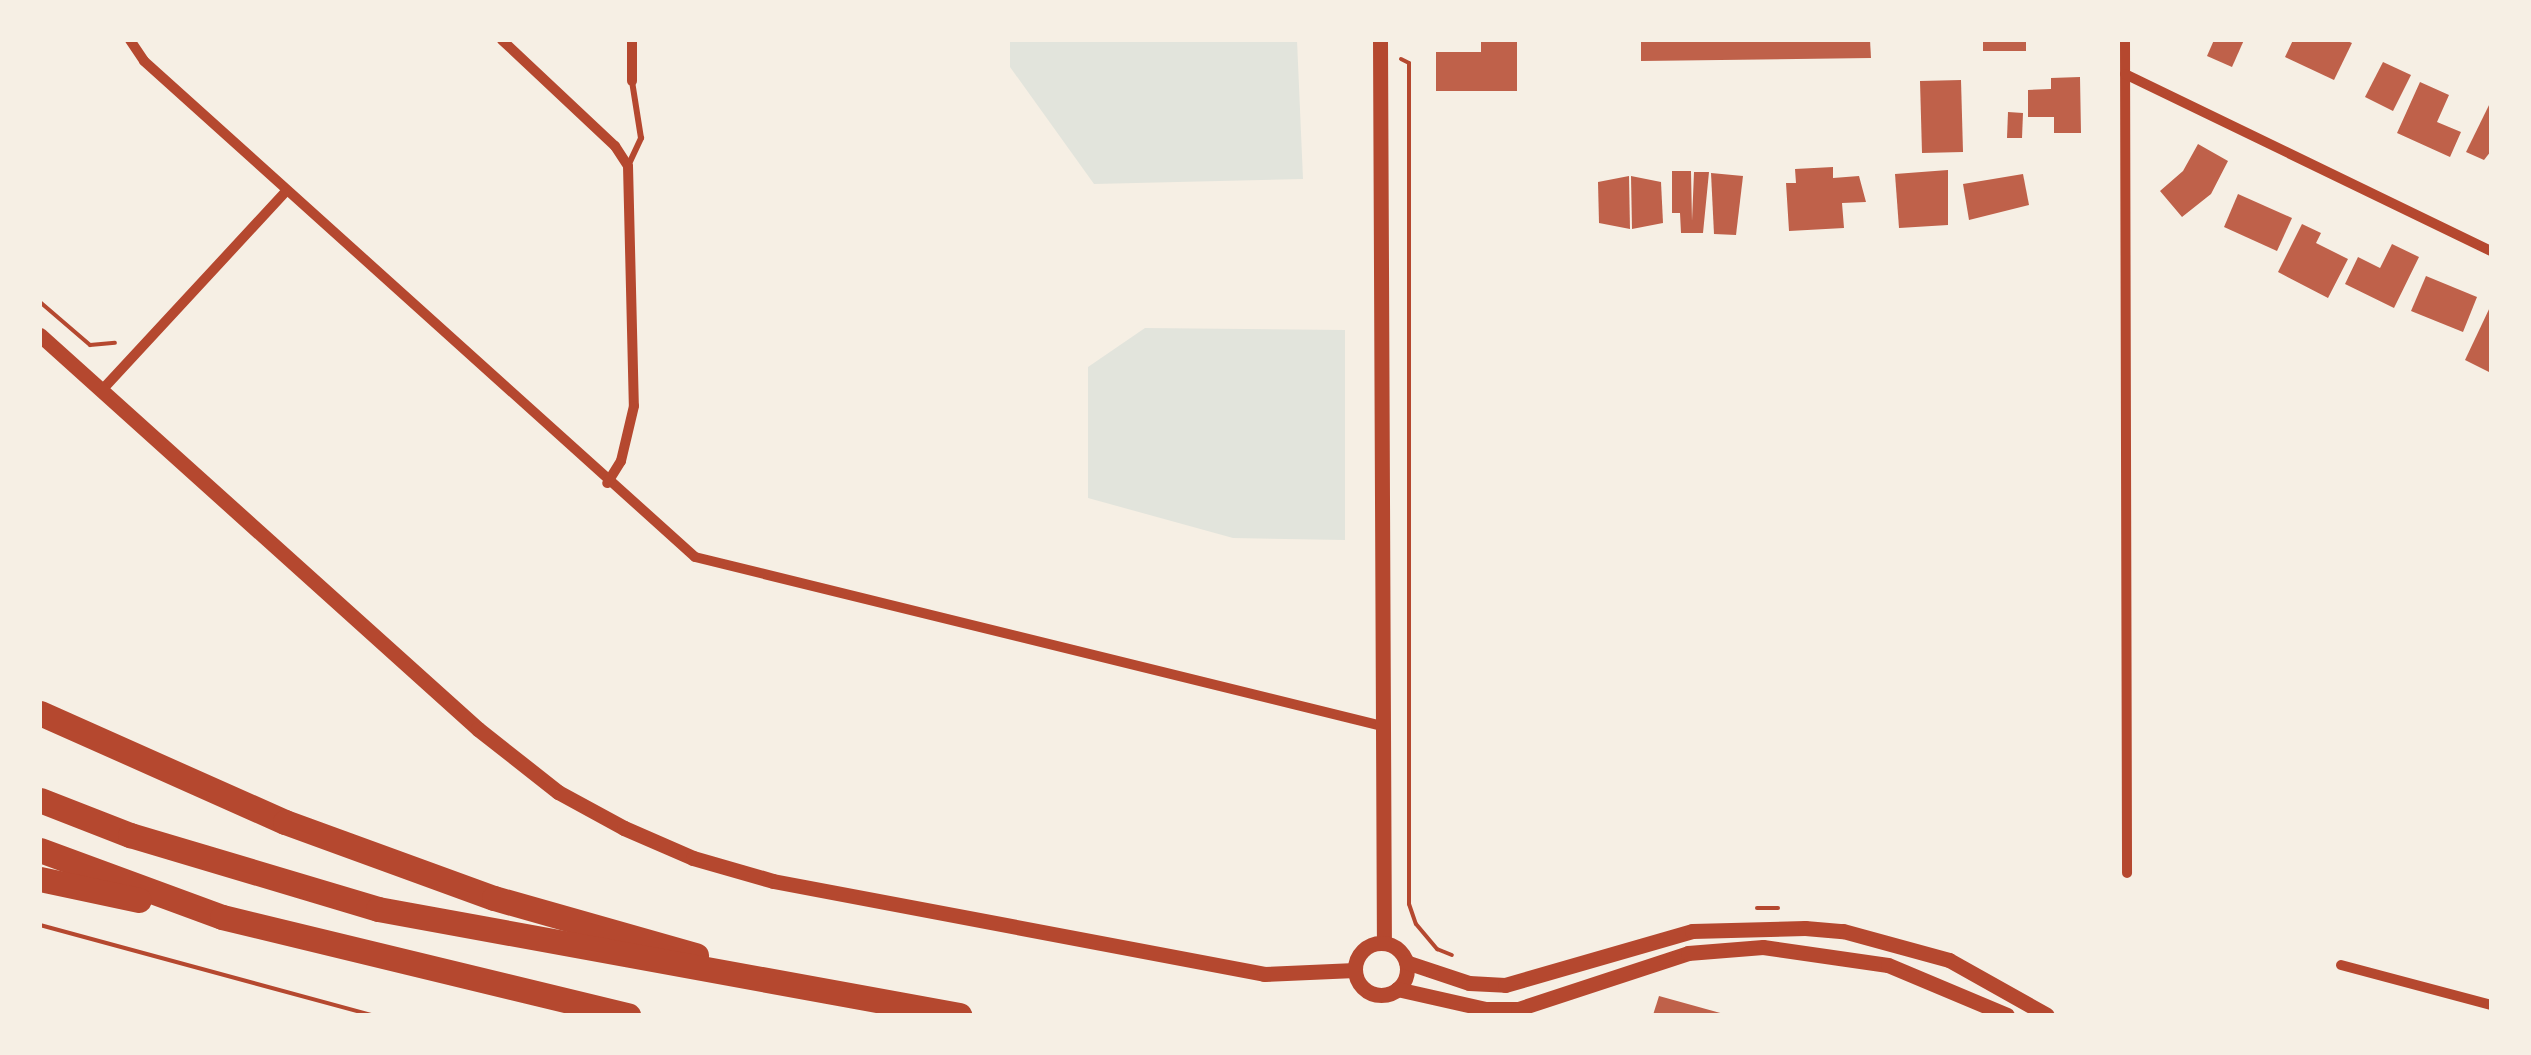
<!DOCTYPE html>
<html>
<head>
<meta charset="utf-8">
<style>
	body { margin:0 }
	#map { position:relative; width:2531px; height:1055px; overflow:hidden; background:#f6efe4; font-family:"Roboto Condensed",sans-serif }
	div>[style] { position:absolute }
	.green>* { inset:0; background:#e2e4dc }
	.building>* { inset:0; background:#bf614a }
	.path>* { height:4px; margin:-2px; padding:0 2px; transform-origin:2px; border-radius:2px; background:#b5482f }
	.service>* { height:6px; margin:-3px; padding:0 3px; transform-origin:3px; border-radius:3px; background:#b5482f }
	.minor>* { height:10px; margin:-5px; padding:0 5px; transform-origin:5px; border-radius:5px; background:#b5482f }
	.tertiary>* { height:15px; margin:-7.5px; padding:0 7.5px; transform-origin:7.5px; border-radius:7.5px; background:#b5482f }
	.tertiary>.ring { margin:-7.5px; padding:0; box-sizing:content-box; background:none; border:15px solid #b5482f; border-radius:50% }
	.motorway>* { height:25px; margin:-12.5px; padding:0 12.5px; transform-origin:12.5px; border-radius:12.5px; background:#b5482f }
	span { translate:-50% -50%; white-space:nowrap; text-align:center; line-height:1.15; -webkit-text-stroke:8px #f6efe4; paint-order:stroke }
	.frame { position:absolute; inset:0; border:42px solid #f6efe4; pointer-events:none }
</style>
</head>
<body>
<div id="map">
	<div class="green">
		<i style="clip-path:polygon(1010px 40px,1297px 40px,1303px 179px,1094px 184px,1010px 67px)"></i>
		<i style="clip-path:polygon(1145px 328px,1345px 330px,1345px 540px,1233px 538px,1088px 498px,1088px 367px)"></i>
	</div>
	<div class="building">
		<i style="clip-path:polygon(1481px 40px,1517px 40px,1517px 91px,1436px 91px,1436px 52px,1481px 52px)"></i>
		<i style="clip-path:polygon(1641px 40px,1870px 40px,1871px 58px,1641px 61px)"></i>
		<i style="clip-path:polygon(1983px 40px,2026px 40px,2026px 51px,1983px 51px)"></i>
		<i style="clip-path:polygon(2214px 40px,2244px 40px,2232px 67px,2207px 56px)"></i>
		<i style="clip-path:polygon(2293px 40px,2345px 40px,2352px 43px,2334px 80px,2285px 57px)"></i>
		<i style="clip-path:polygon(2383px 62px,2411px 75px,2393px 111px,2365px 97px)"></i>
		<i style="clip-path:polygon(2080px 77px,2081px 133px,2054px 133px,2054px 117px,2028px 117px,2028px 90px,2051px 89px,2051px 78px)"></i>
		<i style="clip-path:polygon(1961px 80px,1963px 152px,1922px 153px,1920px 81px)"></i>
		<i style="clip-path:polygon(2420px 82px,2449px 95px,2437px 122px,2461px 132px,2450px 157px,2397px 133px)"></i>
		<i style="clip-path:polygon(2491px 101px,2491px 151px,2484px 160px,2466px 152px)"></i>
		<i style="clip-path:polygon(2008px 112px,2023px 113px,2022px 138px,2007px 138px)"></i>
		<i style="clip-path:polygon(2198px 144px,2228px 161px,2211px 194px,2182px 217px,2160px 191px,2183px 171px)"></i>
		<i style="clip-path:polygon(1833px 167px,1833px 178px,1859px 176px,1866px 202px,1842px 203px,1844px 228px,1789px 231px,1786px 183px,1796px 183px,1795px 169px)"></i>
		<i style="clip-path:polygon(1948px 170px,1948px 225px,1899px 228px,1895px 174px)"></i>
		<i style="clip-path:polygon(1672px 171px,1691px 171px,1692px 221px,1694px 172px,1709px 172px,1703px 233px,1681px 233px,1680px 213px,1672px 213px)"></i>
		<i style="clip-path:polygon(1711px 173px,1743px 176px,1736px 235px,1714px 234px)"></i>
		<i style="clip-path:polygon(2023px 174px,2029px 205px,1969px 220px,1963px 184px)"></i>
		<i style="clip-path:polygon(1629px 176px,1630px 229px,1599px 223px,1598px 182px)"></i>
		<i style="clip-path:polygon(1631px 176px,1661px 182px,1663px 223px,1632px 229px)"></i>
		<i style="clip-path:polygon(2238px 194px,2292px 218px,2277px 251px,2224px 227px)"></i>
		<i style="clip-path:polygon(2302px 224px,2321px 233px,2316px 243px,2348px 259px,2328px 298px,2278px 272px)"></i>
		<i style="clip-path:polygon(2392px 244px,2419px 257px,2394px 308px,2345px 284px,2358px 257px,2380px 268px)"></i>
		<i style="clip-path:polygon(2426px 276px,2477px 297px,2463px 332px,2411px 311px)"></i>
		<i style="clip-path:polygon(2491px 305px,2491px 373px,2465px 360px)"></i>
		<i style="clip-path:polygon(1659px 996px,1724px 1014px,1724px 1015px,1653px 1015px)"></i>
	</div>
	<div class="path">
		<i style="left:1401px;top:59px;width:9px;rotate:27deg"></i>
		<i style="left:1409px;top:63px;width:841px;rotate:90deg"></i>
		<i style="left:1409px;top:904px;width:21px;rotate:71deg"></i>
		<i style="left:1416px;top:924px;width:33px;rotate:50deg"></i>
		<i style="left:1437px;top:949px;width:16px;rotate:22deg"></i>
		<i style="left:40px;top:302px;width:66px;rotate:40.7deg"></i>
		<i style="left:90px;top:345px;width:25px;rotate:-5deg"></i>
		<i style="left:1757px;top:908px;width:21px"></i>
		<i style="left:40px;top:925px;width:344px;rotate:15.2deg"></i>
	</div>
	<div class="service">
		<i style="left:628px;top:166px;width:31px;rotate:-65deg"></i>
		<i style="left:641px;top:138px;width:58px;rotate:-99deg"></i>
	</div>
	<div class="minor">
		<i style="left:130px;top:40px;width:25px;rotate:56deg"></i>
		<i style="left:144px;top:61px;width:741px;rotate:41.99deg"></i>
		<i style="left:695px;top:557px;width:707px;rotate:13.82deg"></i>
		<i style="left:502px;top:40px;width:155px;rotate:43.2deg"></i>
		<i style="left:615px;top:146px;width:24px;rotate:57deg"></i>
		<i style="left:628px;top:166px;width:240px;rotate:88.6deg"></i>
		<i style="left:634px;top:406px;width:57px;rotate:103.3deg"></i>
		<i style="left:621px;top:461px;width:26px;rotate:122deg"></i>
		<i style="left:632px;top:40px;width:41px;rotate:90deg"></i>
		<i style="left:2125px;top:40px;width:833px;rotate:89.86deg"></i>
		<i style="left:2125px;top:74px;width:407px;rotate:25.8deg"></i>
		<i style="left:102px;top:390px;width:272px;rotate:-47.2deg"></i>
		<i style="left:2341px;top:965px;width:155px;rotate:14.9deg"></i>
	</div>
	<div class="tertiary">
		<i style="left:1380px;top:40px;width:903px;rotate:89.75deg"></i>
		<i style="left:40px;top:335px;width:589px;rotate:41.97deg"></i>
		<i style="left:478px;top:729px;width:102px;rotate:38.2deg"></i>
		<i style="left:558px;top:792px;width:75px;rotate:28.6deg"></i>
		<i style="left:624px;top:828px;width:75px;rotate:23.5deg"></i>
		<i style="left:693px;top:858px;width:83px;rotate:16deg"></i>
		<i style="left:773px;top:881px;width:500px;rotate:10.7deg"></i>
		<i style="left:1264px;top:974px;width:91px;rotate:-2.5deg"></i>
		<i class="ring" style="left:1355px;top:943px;width:37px;height:37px"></i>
		<i style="left:1406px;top:962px;width:66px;rotate:18.4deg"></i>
		<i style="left:1469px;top:983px;width:36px;rotate:3deg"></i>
		<i style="left:1505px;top:985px;width:195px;rotate:-16.1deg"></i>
		<i style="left:1692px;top:931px;width:113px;rotate:-1.5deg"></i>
		<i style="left:1805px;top:928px;width:38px;rotate:5deg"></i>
		<i style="left:1843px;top:931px;width:110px;rotate:15.3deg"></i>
		<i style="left:1949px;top:960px;width:112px;rotate:29.3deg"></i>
		<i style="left:1397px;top:989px;width:91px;rotate:12.7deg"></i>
		<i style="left:1486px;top:1009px;width:32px"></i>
		<i style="left:1518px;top:1009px;width:179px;rotate:-18.2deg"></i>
		<i style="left:1688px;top:953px;width:75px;rotate:-4.6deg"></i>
		<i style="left:1763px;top:947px;width:126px;rotate:8.2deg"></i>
		<i style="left:1888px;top:965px;width:129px;rotate:22.8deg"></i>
	</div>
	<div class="motorway">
		<i style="left:40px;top:713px;width:268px;rotate:24deg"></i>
		<i style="left:285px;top:822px;width:222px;rotate:20deg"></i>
		<i style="left:494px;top:898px;width:210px;rotate:15.8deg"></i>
		<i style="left:40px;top:800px;width:97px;rotate:21.3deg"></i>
		<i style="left:130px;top:835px;width:259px;rotate:16.6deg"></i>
		<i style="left:378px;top:909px;width:591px;rotate:10.34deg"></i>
		<i style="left:40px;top:850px;width:194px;rotate:20.2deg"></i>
		<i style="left:222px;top:917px;width:418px;rotate:13.6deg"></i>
		<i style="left:40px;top:879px;width:101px;rotate:12deg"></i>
	</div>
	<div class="frame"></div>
</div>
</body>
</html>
